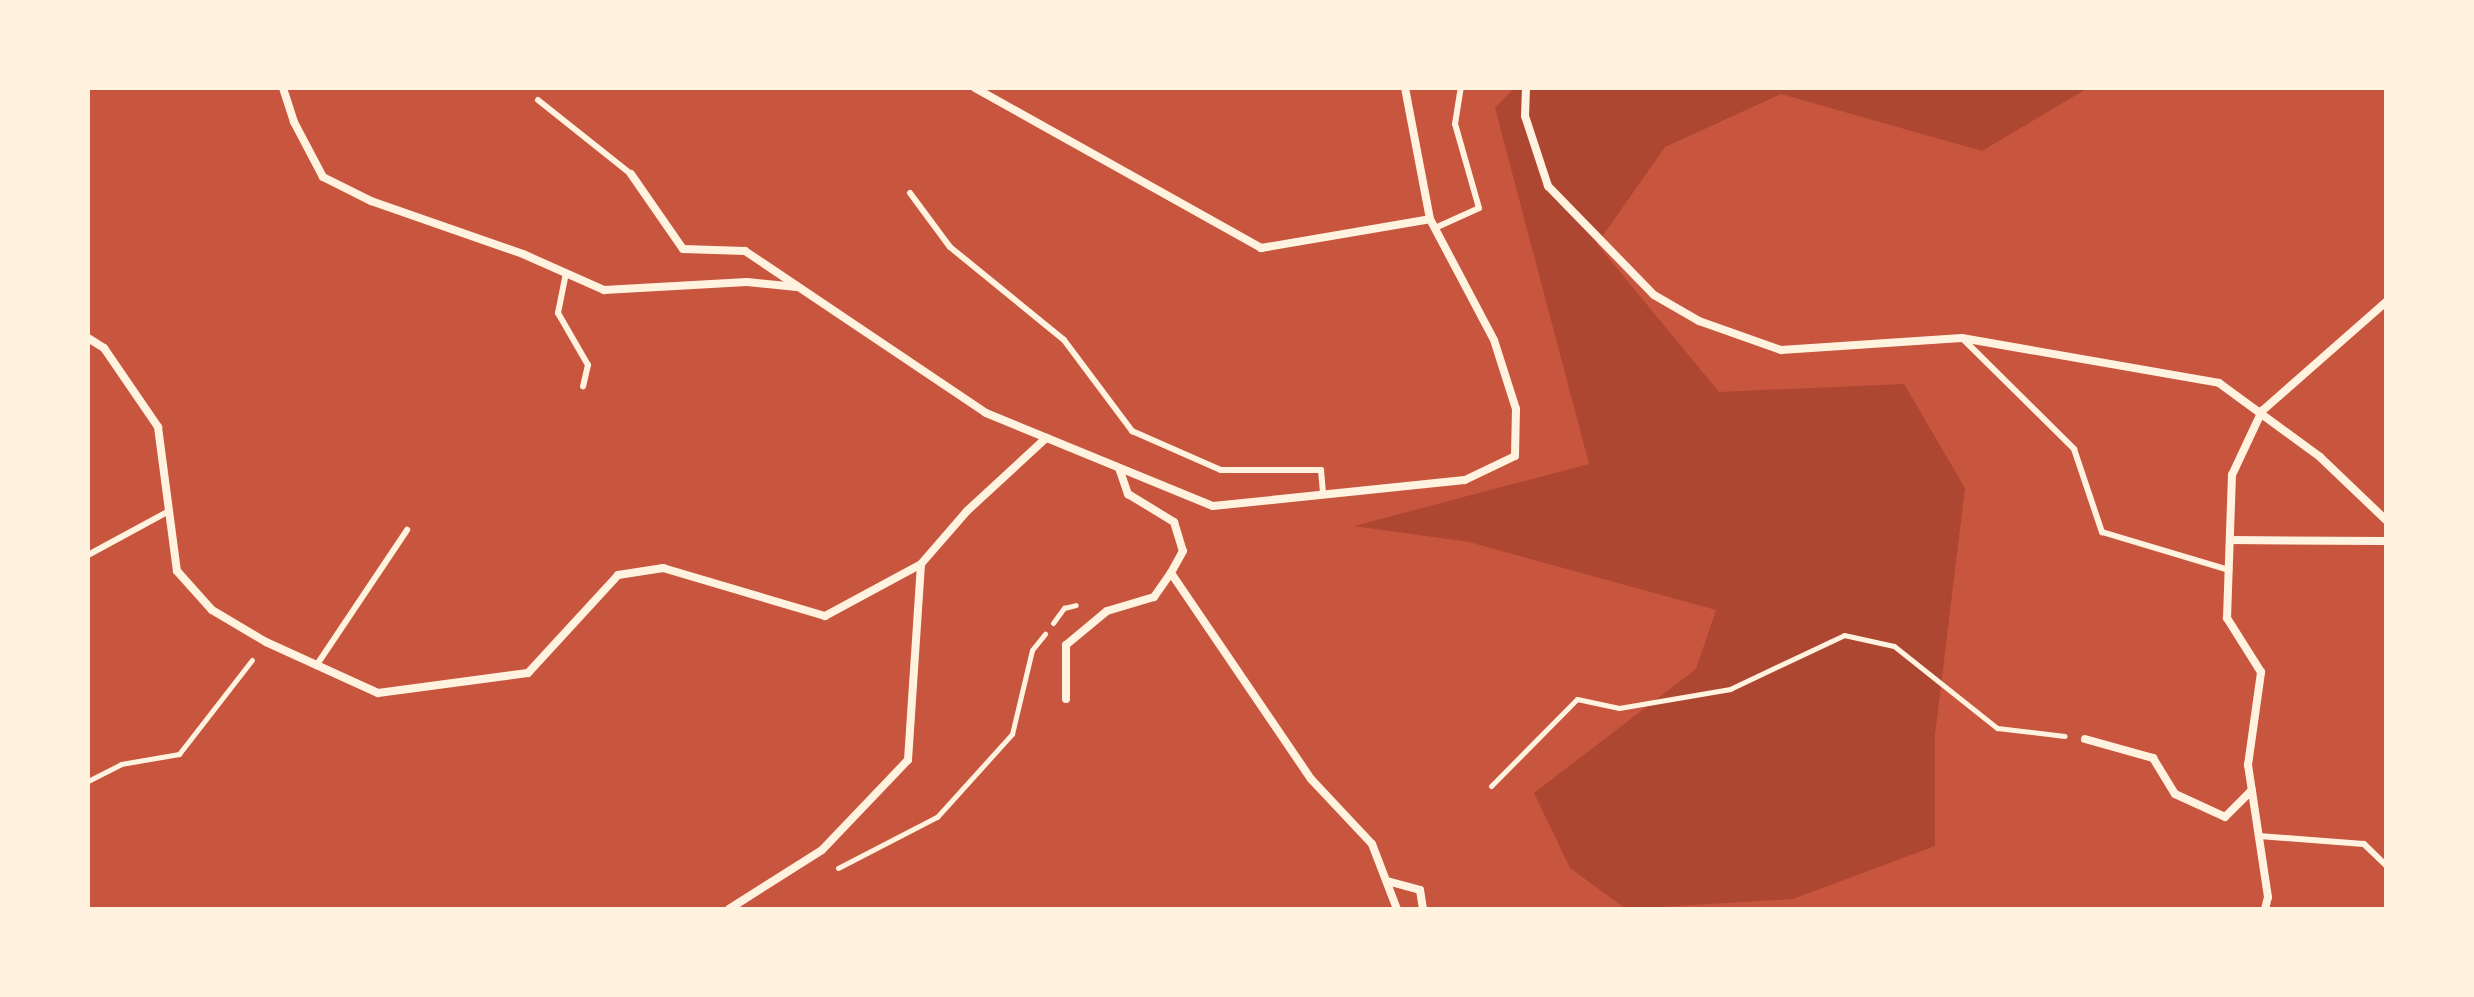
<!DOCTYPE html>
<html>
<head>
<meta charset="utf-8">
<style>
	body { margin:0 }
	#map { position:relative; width:2474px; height:997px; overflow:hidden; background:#c8553d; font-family:"Golos Text",sans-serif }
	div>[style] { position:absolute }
	.green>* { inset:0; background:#ae4732 }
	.path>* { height:5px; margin:-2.5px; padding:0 2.5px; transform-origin:2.5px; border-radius:2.5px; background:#fff3e0 }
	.service>* { height:6px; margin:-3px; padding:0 3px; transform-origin:3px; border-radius:3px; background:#fff3e0 }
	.minor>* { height:8px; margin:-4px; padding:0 4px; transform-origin:4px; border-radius:4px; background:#fff3e0 }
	span { translate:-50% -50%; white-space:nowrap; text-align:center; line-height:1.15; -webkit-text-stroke:8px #fff3e0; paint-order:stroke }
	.frame { position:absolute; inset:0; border:90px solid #fff3e0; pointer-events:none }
</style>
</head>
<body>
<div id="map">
	<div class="green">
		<i style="clip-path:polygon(1514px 88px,2088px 88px,1982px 151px,1781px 94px,1665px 147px,1597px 244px,1719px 392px,1904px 384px,1965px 488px,1935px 735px,1935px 846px,1793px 899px,1626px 909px,1570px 868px,1534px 793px,1696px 669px,1716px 610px,1469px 542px,1354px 526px,1589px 464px,1495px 108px)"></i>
	</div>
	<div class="path">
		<i style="left:1053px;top:623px;width:19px;rotate:-54deg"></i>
		<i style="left:1064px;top:608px;width:12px;rotate:-14deg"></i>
		<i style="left:88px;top:781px;width:37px;rotate:-27deg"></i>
		<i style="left:121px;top:764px;width:59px;rotate:-9.8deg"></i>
		<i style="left:179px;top:754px;width:119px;rotate:-52.2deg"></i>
		<i style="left:1491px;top:786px;width:122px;rotate:-45.3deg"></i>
		<i style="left:1577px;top:699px;width:43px;rotate:12.1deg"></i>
		<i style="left:1619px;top:708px;width:113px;rotate:-9.7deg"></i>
		<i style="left:1730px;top:689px;width:126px;rotate:-25.3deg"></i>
		<i style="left:1844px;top:635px;width:51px;rotate:12.4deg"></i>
		<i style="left:1894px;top:646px;width:132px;rotate:38.5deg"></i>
		<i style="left:1997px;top:728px;width:68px;rotate:6.7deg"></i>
		<i style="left:838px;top:868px;width:111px;rotate:-27.3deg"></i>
		<i style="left:937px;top:817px;width:112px;rotate:-47.9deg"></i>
		<i style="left:1012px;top:734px;width:86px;rotate:-76.6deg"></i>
		<i style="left:1032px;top:650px;width:21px;rotate:-51deg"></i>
	</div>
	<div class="service">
		<i style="left:538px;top:100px;width:119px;rotate:38.5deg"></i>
		<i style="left:910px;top:193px;width:67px;rotate:53.5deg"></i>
		<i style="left:950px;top:247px;width:147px;rotate:39.2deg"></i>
		<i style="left:1064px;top:340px;width:114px;rotate:53.2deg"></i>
		<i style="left:1132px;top:431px;width:97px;rotate:23.7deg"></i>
		<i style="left:1221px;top:470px;width:100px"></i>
		<i style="left:1321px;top:470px;width:25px;rotate:85deg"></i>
		<i style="left:1435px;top:228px;width:48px;rotate:-24.4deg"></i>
		<i style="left:1479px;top:208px;width:87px;rotate:-105.9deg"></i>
		<i style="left:1455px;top:124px;width:36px;rotate:-81deg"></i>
		<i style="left:566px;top:273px;width:41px;rotate:101.3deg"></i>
		<i style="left:558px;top:313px;width:60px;rotate:60deg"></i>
		<i style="left:588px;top:365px;width:22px;rotate:103deg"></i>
		<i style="left:1962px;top:338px;width:158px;rotate:44.7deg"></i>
		<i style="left:2074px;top:449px;width:88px;rotate:71.4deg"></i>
		<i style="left:2102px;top:532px;width:133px;rotate:16.7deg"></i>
		<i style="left:88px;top:555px;width:92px;rotate:-28.5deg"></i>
		<i style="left:316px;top:666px;width:164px;rotate:-56.2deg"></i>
		<i style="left:2259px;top:836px;width:105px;rotate:4.4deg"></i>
		<i style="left:2364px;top:844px;width:30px;rotate:44deg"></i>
	</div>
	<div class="minor">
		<i style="left:283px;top:88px;width:36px;rotate:72deg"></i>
		<i style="left:294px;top:122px;width:62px;rotate:62.2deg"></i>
		<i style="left:323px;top:177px;width:54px;rotate:26.6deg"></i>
		<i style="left:371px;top:201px;width:161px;rotate:19.2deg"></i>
		<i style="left:523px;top:254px;width:89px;rotate:24deg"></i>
		<i style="left:604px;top:290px;width:143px;rotate:-3.2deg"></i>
		<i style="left:747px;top:282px;width:50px;rotate:5.7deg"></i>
		<i style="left:975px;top:88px;width:328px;rotate:29.2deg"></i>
		<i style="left:1261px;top:248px;width:171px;rotate:-9.7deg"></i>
		<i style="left:1526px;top:88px;width:28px;rotate:92deg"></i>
		<i style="left:1525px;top:116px;width:74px;rotate:71.8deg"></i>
		<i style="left:1548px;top:186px;width:152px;rotate:45.8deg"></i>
		<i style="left:1654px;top:295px;width:52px;rotate:30deg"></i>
		<i style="left:1699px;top:321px;width:87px;rotate:19.5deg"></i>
		<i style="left:1781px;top:350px;width:181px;rotate:-3.8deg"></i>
		<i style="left:1962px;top:338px;width:261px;rotate:9.9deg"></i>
		<i style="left:2219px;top:383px;width:125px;rotate:36.2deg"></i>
		<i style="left:2320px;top:457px;width:91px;rotate:43.7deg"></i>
		<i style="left:631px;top:174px;width:91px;rotate:55.3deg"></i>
		<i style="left:683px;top:249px;width:62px;rotate:1.8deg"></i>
		<i style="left:745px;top:251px;width:290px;rotate:33.9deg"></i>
		<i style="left:986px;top:413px;width:245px;rotate:22.3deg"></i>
		<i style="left:1213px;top:506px;width:253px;rotate:-5.9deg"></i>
		<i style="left:1465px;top:480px;width:55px;rotate:-25.6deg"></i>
		<i style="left:1515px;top:456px;width:47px;rotate:-88.8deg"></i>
		<i style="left:1516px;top:409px;width:72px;rotate:-107.7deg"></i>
		<i style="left:1494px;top:340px;width:137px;rotate:-117.9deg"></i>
		<i style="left:1430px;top:219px;width:133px;rotate:-100.8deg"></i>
		<i style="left:88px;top:338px;width:19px;rotate:32deg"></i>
		<i style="left:104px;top:348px;width:96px;rotate:55.6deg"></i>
		<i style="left:158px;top:427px;width:145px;rotate:82.5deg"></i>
		<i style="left:177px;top:571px;width:52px;rotate:48.1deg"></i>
		<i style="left:212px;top:610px;width:63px;rotate:30.7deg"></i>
		<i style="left:266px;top:642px;width:123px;rotate:24.5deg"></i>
		<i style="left:378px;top:693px;width:151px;rotate:-7.6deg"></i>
		<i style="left:528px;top:673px;width:133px;rotate:-47.4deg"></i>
		<i style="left:618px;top:575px;width:46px;rotate:-8.8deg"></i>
		<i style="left:663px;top:568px;width:169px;rotate:16.5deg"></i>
		<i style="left:825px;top:616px;width:109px;rotate:-28.4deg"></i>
		<i style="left:921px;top:564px;width:70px;rotate:-49deg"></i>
		<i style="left:967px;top:511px;width:108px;rotate:-42.7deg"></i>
		<i style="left:1119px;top:468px;width:28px;rotate:71deg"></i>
		<i style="left:1128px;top:494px;width:54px;rotate:31.3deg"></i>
		<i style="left:1174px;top:522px;width:30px;rotate:73deg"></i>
		<i style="left:1183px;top:551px;width:25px;rotate:119deg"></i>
		<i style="left:1171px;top:573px;width:249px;rotate:55.8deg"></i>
		<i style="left:1311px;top:779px;width:89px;rotate:46.8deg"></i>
		<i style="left:1372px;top:844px;width:70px;rotate:69deg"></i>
		<i style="left:2230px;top:540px;width:156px;rotate:0.4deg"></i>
		<i style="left:1066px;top:699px;width:54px;rotate:-90deg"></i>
		<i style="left:1066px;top:645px;width:53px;rotate:-39.7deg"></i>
		<i style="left:1107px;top:611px;width:49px;rotate:-16.6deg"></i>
		<i style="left:1154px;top:597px;width:29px;rotate:-55deg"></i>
		<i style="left:2085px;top:739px;width:71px;rotate:15.6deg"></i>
		<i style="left:2153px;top:758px;width:42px;rotate:58.6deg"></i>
		<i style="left:2175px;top:794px;width:55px;rotate:24.7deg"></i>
		<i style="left:2225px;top:817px;width:38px;rotate:-45deg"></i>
		<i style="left:1387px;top:881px;width:34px;rotate:15deg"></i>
		<i style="left:1420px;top:890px;width:19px;rotate:81deg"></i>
		<i style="left:729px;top:909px;width:110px;rotate:-32.4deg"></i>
		<i style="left:822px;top:850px;width:124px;rotate:-46.3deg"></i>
		<i style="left:908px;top:760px;width:196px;rotate:-86.2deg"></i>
		<i style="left:2265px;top:909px;width:12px;rotate:-76deg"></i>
		<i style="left:2268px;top:897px;width:134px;rotate:-98.6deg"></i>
		<i style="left:2248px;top:765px;width:94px;rotate:-82deg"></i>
		<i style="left:2261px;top:672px;width:64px;rotate:-122.2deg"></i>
		<i style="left:2227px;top:618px;width:143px;rotate:-88deg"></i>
		<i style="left:2232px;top:475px;width:71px;rotate:-64.9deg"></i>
		<i style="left:2262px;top:411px;width:165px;rotate:-41.3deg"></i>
	</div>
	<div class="frame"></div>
</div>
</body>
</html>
